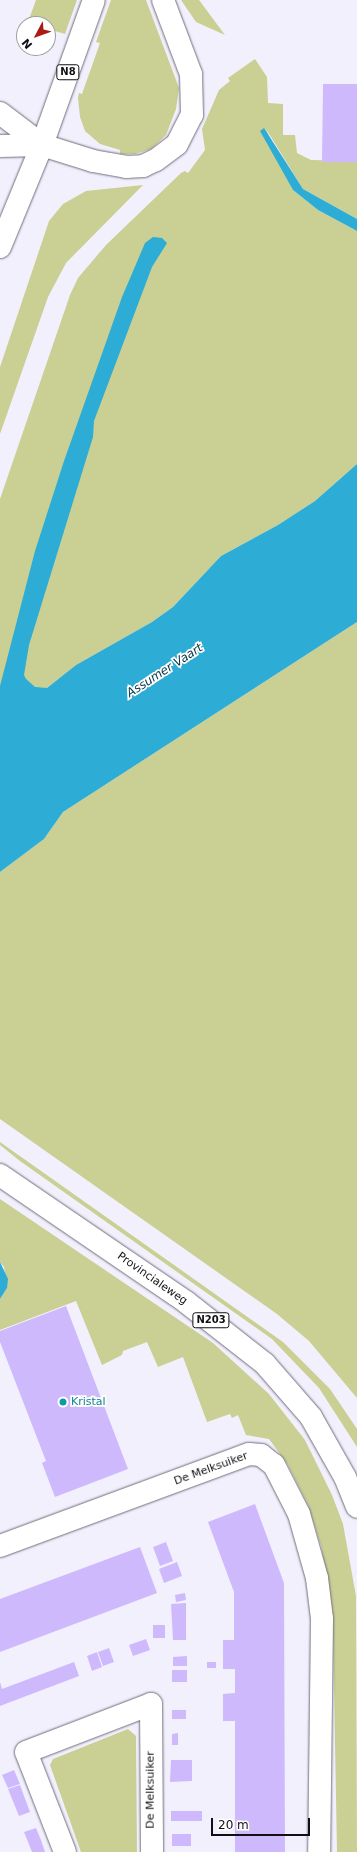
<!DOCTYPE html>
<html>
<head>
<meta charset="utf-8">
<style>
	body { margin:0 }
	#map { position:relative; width:357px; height:1852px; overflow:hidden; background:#f3f0fe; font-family:"DejaVu Sans",sans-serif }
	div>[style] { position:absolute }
	.green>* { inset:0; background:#cacf93 }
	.water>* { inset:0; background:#2dacd5 }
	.building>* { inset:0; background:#ceb9fd }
	.roads { filter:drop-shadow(0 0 1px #6f6d79) drop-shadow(0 0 1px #6f6d79) }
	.street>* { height:22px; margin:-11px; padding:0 11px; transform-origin:11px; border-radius:11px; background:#fff }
	.primary>* { height:22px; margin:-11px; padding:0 11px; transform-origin:11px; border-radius:11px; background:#fff }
	.dots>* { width:11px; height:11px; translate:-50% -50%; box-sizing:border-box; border:2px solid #fff; border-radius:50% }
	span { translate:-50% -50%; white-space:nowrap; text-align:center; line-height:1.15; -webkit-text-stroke:3.5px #fff; paint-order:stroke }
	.shield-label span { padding:1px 3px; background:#fff; border:1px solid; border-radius:3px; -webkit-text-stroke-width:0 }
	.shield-label { font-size:10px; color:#111014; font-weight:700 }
	.street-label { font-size:11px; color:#111014 }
	.culture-label { font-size:11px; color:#0d838f }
	.left { translate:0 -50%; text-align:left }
	.water-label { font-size:12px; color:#003647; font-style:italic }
	.north { position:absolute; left:16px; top:16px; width:40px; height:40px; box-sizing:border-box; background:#fff; border:1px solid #a09fa1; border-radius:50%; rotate:229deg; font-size:11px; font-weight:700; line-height:16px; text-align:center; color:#111014 }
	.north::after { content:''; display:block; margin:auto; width:14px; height:18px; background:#ac1b11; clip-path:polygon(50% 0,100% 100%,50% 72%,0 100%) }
	.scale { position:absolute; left:211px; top:1818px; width:99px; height:18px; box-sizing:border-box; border:2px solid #111014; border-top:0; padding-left:5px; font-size:12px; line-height:14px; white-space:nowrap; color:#111014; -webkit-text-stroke:3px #fff; paint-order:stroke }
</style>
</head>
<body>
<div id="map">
	<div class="green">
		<i style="clip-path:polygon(36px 0,77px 0,65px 34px,48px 29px,48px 24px,28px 22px)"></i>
		<i style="clip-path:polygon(111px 0,146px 0,179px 88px,176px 109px,166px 135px,151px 149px,135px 154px,120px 154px,120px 150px,100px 144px,85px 131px,80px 117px,78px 98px,79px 93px,82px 94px,100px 43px,96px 42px)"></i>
		<i style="clip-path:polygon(181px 0,199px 0,225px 35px,196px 22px)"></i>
		<i style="clip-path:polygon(255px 59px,267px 77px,268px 103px,283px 104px,283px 135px,295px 135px,297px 153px,311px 160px,357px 161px,357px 219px,303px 189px,266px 129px,293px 190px,318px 210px,357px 231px,357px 464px,315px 501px,278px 525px,221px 556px,173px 607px,152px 622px,76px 665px,47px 688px,0 713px,0 499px,70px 295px,78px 278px,106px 245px,181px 173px,185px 171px,188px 173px,205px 150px,202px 129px,219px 90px,230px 81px,228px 78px)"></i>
		<i style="clip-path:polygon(143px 185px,66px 263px,48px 297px,0 434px,0 367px,49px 221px,63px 204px,86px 191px)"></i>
		<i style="clip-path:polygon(357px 622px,357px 1398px,309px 1341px,277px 1314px,0 1119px,0 872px,44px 839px,63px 812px)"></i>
		<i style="clip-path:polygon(0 1142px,283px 1342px,330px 1389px,357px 1429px,357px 1447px,319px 1388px,272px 1339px,20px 1161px,0 1145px)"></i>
		<i style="clip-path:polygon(0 1199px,213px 1343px,269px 1394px,305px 1440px,332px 1495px,343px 1524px,356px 1596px,357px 1852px,337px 1852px,333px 1633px,329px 1591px,321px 1546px,308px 1505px,288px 1465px,269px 1439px,246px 1435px,238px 1415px,232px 1418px,230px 1414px,207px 1422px,183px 1357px,158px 1367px,147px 1342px,123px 1351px,122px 1355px,102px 1365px,76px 1301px,0 1330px,0 1299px,7px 1288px,4px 1267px,0 1262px)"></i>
		<i style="clip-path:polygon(128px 1729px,136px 1736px,137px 1852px,81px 1852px,50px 1765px,53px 1759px)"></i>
	</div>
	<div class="water">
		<i style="clip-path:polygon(264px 128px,303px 189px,357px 219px,357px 231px,318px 210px,293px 190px,260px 131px)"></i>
		<i style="clip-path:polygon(153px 237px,162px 238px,167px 243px,152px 267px,94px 421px,93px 437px,29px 645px,24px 675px,26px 679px,35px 687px,47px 688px,76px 665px,152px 622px,173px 607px,221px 556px,278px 525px,315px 501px,357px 464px,357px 622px,63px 812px,44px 839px,0 872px,0 686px,35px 551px,64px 461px,122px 297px,145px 243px)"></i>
		<i style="clip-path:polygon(0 1262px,8px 1279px,7px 1288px,0 1299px)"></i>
	</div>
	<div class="building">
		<i style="clip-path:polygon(323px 84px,357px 84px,357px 162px,322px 162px)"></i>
		<i style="clip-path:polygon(66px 1306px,128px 1469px,55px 1497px,42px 1463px,46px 1461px,0 1342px,0 1331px)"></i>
		<i style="clip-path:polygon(255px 1504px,284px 1583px,285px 1852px,235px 1852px,235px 1721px,223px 1721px,223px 1694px,235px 1693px,235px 1669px,223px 1669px,223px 1640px,234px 1640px,234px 1592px,208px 1522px)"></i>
		<i style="clip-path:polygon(166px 1542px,173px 1561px,160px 1566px,153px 1547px)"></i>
		<i style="clip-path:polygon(140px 1547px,157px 1593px,0 1652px,0 1599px)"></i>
		<i style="clip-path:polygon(177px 1562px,182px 1576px,164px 1583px,159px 1569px)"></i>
		<i style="clip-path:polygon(185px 1593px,186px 1600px,176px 1602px,175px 1595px)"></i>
		<i style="clip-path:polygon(186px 1603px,186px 1640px,173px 1640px,171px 1604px)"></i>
		<i style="clip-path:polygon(153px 1625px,165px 1625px,165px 1638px,153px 1638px)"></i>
		<i style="clip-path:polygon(146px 1639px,150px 1650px,133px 1656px,129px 1645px)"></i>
		<i style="clip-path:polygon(109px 1648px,114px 1662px,103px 1666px,98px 1652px)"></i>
		<i style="clip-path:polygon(97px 1652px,102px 1667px,92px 1671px,87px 1656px)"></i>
		<i style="clip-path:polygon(187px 1656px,187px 1666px,173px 1666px,173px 1657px)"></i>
		<i style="clip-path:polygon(74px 1662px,79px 1676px,0 1706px,0 1682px,2px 1689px)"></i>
		<i style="clip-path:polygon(207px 1662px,216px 1662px,216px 1668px,207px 1668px)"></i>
		<i style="clip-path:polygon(172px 1670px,187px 1670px,187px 1682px,172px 1682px)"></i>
		<i style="clip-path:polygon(172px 1710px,186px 1710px,186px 1719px,172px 1719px)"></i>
		<i style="clip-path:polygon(178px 1733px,178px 1745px,172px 1745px,172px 1734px)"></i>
		<i style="clip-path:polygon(171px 1760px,192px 1760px,192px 1781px,170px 1782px)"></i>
		<i style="clip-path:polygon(14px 1770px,20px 1784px,8px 1788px,2px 1775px)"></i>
		<i style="clip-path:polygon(20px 1785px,30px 1812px,19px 1816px,8px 1789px)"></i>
		<i style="clip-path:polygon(171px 1811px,202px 1811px,202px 1821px,171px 1821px)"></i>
		<i style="clip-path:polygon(36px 1828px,41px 1840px,45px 1852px,32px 1852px,24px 1832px)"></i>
		<i style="clip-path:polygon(172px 1834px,191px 1834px,191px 1846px,172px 1846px)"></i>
	</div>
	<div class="roads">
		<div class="street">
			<i style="left:0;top:113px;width:53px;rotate:37.3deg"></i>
			<i style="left:0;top:146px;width:42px;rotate:-1.4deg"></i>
			<i style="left:42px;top:145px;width:53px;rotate:17.4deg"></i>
			<i style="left:93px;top:161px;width:34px;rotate:10deg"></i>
			<i style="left:126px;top:167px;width:17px;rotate:-3deg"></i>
			<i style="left:143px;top:166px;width:14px;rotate:-25deg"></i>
			<i style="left:156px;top:160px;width:26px;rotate:-37deg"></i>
			<i style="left:177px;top:144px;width:33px;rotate:-63deg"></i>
			<i style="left:192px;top:115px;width:41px;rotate:-91.4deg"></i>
			<i style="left:191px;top:74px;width:79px;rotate:-110.7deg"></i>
			<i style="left:0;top:1546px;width:265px;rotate:-20.3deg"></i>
			<i style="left:249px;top:1454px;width:12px;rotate:5deg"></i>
			<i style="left:261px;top:1455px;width:16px;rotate:38deg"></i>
			<i style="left:274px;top:1465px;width:55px;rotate:63deg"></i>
			<i style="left:299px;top:1514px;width:66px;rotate:74.3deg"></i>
			<i style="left:317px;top:1578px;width:41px;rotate:83deg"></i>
			<i style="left:322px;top:1619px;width:233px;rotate:90.7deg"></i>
			<i style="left:65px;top:1852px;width:107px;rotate:-111.3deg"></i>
			<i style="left:26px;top:1752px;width:134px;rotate:-21deg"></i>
			<i style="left:151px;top:1704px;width:148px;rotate:89.6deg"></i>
		</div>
		<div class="primary">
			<i style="left:0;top:247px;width:110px;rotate:-67.6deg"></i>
			<i style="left:42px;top:145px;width:154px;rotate:-70.3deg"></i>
			<i style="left:0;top:1175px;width:225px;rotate:34.3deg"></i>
			<i style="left:186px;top:1302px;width:100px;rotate:38.1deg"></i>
			<i style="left:265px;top:1364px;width:70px;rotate:49deg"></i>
			<i style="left:311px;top:1417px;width:69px;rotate:60.5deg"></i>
			<i style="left:345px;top:1477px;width:32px;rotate:68deg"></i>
		</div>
	</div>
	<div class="dots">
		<i style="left:63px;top:1402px;background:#0f9aa8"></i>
	</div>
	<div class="shield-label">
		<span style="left:68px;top:72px">N8</span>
		<span style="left:211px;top:1320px">N203</span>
	</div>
	<div class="street-label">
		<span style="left:152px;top:1279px;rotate:35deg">Provincialeweg</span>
		<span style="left:211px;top:1469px;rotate:-20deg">De Melksuiker</span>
		<span style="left:151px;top:1790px;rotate:-90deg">De Melksuiker</span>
	</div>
	<div class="culture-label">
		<span class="left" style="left:71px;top:1402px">Kristal</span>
	</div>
	<div class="water-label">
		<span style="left:165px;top:671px;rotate:-33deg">Assumer Vaart</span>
	</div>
	<div class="north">N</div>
	<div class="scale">20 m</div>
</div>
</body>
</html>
